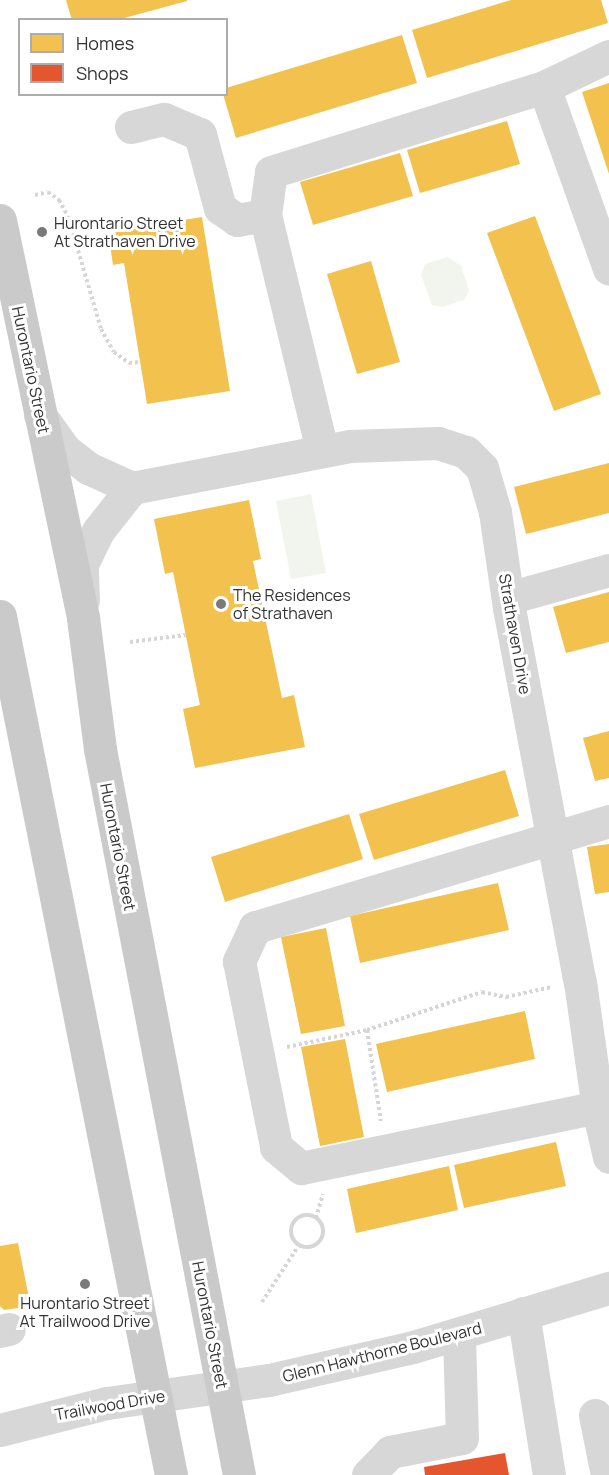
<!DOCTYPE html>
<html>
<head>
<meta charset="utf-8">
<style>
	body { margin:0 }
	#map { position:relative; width:609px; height:1475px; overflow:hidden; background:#fff; font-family:Manrope,sans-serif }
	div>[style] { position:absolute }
	.green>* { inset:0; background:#f1f5ed }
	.homes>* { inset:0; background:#f2c14e }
	.shops>* { inset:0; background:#e4572e }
	.path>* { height:4px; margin-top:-2px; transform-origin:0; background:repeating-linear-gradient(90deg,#d6d6d6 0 3px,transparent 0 6px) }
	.path>.ring { margin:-2px; padding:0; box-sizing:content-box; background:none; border:4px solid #d6d6d6; border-radius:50% }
	.minor>* { height:33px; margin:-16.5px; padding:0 16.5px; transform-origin:16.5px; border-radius:16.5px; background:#d7d7d7 }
	.major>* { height:33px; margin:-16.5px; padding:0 16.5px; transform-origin:16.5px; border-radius:16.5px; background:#cacaca }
	.dots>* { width:16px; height:16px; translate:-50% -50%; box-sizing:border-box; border:3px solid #fff; border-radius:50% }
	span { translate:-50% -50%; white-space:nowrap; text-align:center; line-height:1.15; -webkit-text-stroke:6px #fff; paint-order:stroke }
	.poi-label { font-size:16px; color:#333 }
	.left { translate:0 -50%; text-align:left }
	.street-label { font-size:16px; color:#333 }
	.legend { position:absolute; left:18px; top:18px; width:210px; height:78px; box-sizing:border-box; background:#fff; border:2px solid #adadad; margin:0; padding:8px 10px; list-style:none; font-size:18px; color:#333 }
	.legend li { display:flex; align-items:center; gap:12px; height:30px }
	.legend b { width:30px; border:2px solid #adadad }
</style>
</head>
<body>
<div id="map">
	<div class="green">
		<i style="clip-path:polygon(448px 257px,461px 266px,469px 290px,465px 299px,443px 307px,432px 305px,421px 275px,425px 264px)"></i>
		<i style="clip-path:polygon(311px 494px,326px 573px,291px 579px,276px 501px)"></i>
	</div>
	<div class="homes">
		<i style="clip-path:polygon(66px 0,187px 0,187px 1px,117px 20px,72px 20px)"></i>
		<i style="clip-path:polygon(511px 0,601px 0,608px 23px,427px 78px,412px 30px)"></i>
		<i style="clip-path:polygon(402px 35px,417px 83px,236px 138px,223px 94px,226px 94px,226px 88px)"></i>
		<i style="clip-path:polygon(609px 83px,609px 174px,582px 92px)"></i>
		<i style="clip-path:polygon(507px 121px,520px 164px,420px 193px,407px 150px)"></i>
		<i style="clip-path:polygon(400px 153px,413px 196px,313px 225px,300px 182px)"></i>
		<i style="clip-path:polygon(535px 216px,601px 394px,554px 411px,487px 233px)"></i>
		<i style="clip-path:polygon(202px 217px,230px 391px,147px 404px,124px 263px,113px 265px,108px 232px)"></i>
		<i style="clip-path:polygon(371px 261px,400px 362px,357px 374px,327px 274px)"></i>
		<i style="clip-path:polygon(609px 463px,609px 513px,526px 534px,514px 487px)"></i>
		<i style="clip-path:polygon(249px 500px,261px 559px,253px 561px,282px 698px,294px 695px,305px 747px,195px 768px,183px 709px,200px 705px,173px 572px,165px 574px,154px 519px)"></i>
		<i style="clip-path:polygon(609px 592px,609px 642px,566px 653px,553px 607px)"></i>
		<i style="clip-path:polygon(609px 731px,609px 778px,595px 781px,583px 738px)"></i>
		<i style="clip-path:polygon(505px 770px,519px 816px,374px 860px,359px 814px)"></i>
		<i style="clip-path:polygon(349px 814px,363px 859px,225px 902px,211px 857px)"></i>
		<i style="clip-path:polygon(609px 844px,609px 892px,595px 894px,587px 847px)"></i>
		<i style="clip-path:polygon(498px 883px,509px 930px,360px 963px,350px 916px)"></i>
		<i style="clip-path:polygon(326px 928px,345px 1026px,301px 1034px,281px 937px)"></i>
		<i style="clip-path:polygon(525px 1011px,535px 1059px,387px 1092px,376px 1044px)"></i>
		<i style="clip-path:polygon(345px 1039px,364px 1137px,320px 1146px,301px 1047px)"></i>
		<i style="clip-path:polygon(556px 1142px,566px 1186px,464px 1208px,454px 1165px)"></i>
		<i style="clip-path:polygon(449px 1166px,458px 1210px,356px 1233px,347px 1189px)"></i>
		<i style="clip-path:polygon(18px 1243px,29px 1298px,18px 1308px,4px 1310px,0 1306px,0 1246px)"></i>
	</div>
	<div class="shops">
		<i style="clip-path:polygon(505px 1453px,509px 1475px,425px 1475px,424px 1467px)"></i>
	</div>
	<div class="path">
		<i style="left:35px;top:195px;width:13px;rotate:-13deg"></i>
		<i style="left:48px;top:192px;width:14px;rotate:36deg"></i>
		<i style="left:59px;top:200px;width:18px;rotate:61deg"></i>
		<i style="left:68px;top:216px;width:118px;rotate:73.7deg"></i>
		<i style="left:101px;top:329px;width:26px;rotate:61deg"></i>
		<i style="left:114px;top:352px;width:19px;rotate:36deg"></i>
		<i style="left:129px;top:363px;width:11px;rotate:-5deg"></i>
		<i style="left:130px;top:642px;width:56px;rotate:-7.1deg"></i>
		<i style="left:367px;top:1030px;width:92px;rotate:81.3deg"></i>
		<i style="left:287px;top:1047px;width:82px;rotate:-12deg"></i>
		<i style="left:367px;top:1030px;width:121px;rotate:-18.3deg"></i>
		<i style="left:482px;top:992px;width:25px;rotate:12deg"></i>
		<i style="left:506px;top:997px;width:47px;rotate:-12.3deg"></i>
		<i class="ring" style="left:291px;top:1215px;width:28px;height:28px"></i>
		<i style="left:316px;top:1218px;width:25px;rotate:-74deg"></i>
		<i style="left:262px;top:1302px;width:68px;rotate:-57deg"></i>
	</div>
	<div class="minor">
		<i style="left:544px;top:87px;width:193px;rotate:70.3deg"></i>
		<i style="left:131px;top:127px;width:34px;rotate:-14deg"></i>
		<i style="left:164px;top:119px;width:39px;rotate:23deg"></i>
		<i style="left:200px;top:134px;width:77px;rotate:74.9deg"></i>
		<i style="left:220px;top:208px;width:21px;rotate:35deg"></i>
		<i style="left:237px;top:220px;width:28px;rotate:-10deg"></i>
		<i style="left:40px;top:415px;width:43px;rotate:54.5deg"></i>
		<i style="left:65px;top:450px;width:29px;rotate:38deg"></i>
		<i style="left:88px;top:468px;width:48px;rotate:24.4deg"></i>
		<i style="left:132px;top:488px;width:222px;rotate:-10.9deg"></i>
		<i style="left:350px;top:446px;width:88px;rotate:-2deg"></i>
		<i style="left:438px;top:443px;width:29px;rotate:18deg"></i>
		<i style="left:466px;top:452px;width:23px;rotate:45deg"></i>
		<i style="left:482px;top:468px;width:46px;rotate:73.5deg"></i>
		<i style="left:495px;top:512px;width:97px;rotate:81.7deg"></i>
		<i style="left:509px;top:608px;width:381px;rotate:79.3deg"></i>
		<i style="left:580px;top:982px;width:128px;rotate:81.9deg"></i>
		<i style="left:598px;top:1109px;width:49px;rotate:77.1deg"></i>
		<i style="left:322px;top:450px;width:242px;rotate:-103.6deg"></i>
		<i style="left:265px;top:215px;width:43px;rotate:-82.1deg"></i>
		<i style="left:271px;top:172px;width:286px;rotate:-17.3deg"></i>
		<i style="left:544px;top:87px;width:72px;rotate:-25.5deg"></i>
		<i style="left:508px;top:598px;width:105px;rotate:-15.5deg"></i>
		<i style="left:83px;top:600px;width:36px;rotate:-92deg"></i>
		<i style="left:82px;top:564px;width:37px;rotate:-64deg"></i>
		<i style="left:98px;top:531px;width:55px;rotate:-51.7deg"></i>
		<i style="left:609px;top:821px;width:370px;rotate:163.3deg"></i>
		<i style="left:255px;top:927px;width:38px;rotate:115deg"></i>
		<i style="left:239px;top:961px;width:190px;rotate:78.7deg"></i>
		<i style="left:276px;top:1147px;width:33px;rotate:40deg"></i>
		<i style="left:301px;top:1168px;width:314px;rotate:-11.6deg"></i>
		<i style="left:523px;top:1313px;width:164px;rotate:80.9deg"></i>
		<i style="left:0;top:1331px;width:9px;rotate:-13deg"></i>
		<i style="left:595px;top:1415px;width:61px;rotate:78.7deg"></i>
		<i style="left:0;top:1430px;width:110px;rotate:-14.2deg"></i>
		<i style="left:107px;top:1403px;width:164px;rotate:-8.1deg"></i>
		<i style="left:269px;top:1380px;width:148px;rotate:-12.9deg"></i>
		<i style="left:413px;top:1347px;width:205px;rotate:-16.8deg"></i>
		<i style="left:368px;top:1475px;width:32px;rotate:-46deg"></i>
		<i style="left:390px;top:1452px;width:73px;rotate:-11deg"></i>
		<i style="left:462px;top:1438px;width:103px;rotate:-91.7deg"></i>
	</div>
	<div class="major">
		<i style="left:0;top:220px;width:407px;rotate:78.2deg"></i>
		<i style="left:83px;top:618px;width:132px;rotate:82.6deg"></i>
		<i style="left:100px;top:749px;width:739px;rotate:79.16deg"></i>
		<i style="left:0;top:616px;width:876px;rotate:78.74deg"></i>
	</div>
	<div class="dots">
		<i style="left:42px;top:232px;background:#7a7a7a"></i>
		<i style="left:221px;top:604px;background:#7a7a7a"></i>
		<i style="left:85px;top:1284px;background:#7a7a7a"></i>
	</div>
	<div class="poi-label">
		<span class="left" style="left:54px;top:232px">Hurontario Street<br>At Strathaven Drive</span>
		<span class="left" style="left:233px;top:604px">The Residences<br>of Strathaven</span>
		<span style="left:85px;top:1312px">Hurontario Street<br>At Trailwood Drive</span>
	</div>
	<div class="street-label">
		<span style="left:31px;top:370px;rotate:78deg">Hurontario Street</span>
		<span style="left:515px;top:634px;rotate:80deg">Strathaven Drive</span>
		<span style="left:118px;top:847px;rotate:79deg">Hurontario Street</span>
		<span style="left:210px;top:1325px;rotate:79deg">Hurontario Street</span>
		<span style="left:382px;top:1352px;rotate:-14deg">Glenn Hawthorne Boulevard</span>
		<span style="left:110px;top:1405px;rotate:-10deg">Trailwood Drive</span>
	</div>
	<ul class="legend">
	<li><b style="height:16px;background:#f2c14e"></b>Homes</li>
	<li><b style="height:16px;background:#e4572e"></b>Shops</li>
	</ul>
</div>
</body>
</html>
